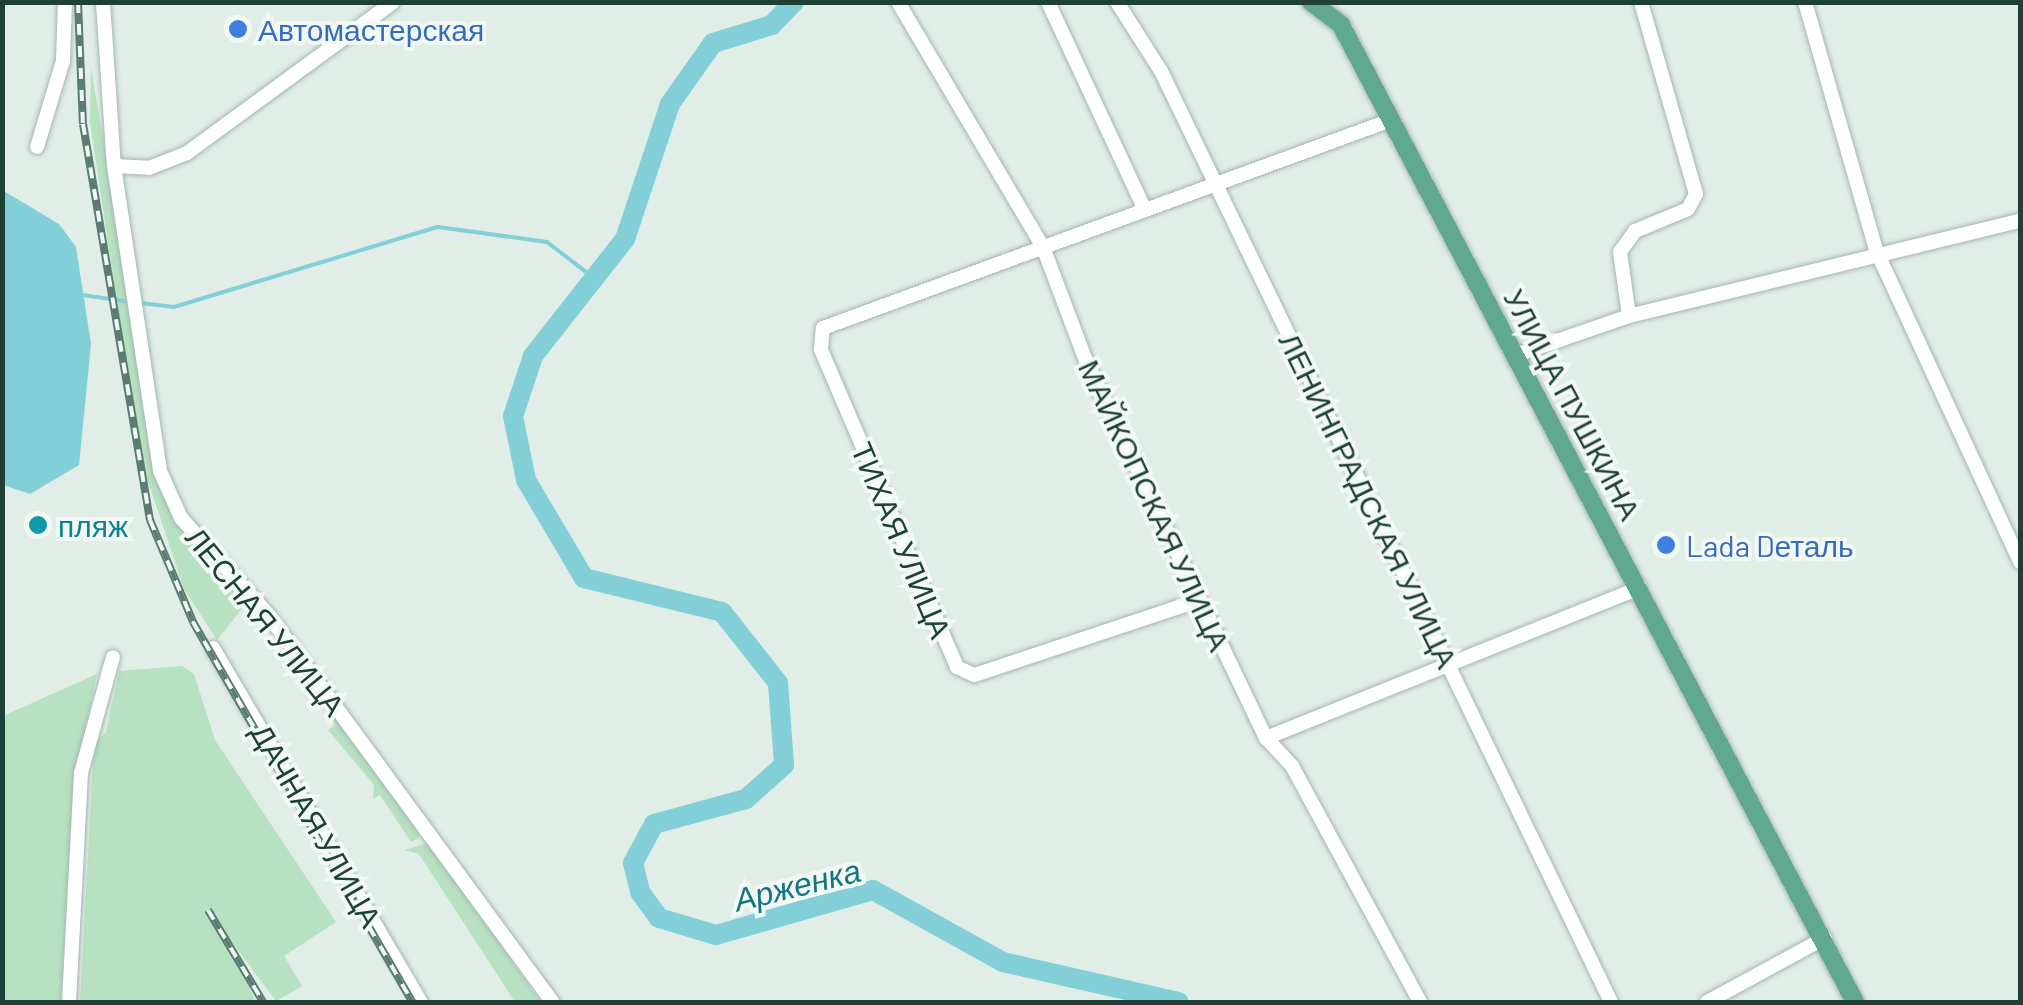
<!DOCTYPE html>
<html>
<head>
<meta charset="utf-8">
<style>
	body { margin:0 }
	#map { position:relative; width:2023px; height:1005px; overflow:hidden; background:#e1ede7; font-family:Barlow,sans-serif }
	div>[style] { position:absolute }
	.green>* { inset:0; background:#b7e1c1 }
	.water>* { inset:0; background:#83cfd8 }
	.stream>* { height:4px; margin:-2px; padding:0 2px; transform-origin:2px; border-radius:2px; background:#83cfd8 }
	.river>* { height:20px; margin:-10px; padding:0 10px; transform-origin:10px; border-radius:10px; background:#83cfd8 }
	.roads { filter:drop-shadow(0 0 2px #a3b6ae) drop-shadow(0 0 2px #a3b6ae) }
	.minor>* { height:14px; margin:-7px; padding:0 7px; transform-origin:7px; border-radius:7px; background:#fff }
	.major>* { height:18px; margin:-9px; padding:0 9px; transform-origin:9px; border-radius:9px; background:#61a892 }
	.rail>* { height:8px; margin-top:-4px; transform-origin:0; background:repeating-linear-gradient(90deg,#f2f9f5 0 11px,#5a7c71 0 22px); box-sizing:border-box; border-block:2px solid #5a7c71 }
	.dots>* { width:28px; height:28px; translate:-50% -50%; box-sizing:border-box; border:5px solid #f2f9f5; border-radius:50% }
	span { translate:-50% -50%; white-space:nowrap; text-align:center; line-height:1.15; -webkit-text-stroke:8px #f2f9f5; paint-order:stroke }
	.shop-label { font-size:30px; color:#366cbe }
	.left { translate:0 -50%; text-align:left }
	.street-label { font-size:30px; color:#1f4036 }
	.culture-label { font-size:30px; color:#0d838f }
	.water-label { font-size:32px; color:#137482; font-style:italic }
	.frame { position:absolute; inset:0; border:5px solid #1f4036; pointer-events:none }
</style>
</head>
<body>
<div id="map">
	<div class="green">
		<i style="clip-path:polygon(91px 68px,163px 493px,244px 606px,217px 640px,184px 589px,140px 457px,90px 122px)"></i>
		<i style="clip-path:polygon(182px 666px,194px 674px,215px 740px,336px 922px,284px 956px,302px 986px,276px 1001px,231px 941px,255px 1002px,80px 1002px,94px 744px,106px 732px,119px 671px)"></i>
		<i style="clip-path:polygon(97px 674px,73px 789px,61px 1002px,3px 1002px,3px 716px)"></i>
		<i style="clip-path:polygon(322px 695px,418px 831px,420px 837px,411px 842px,380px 795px,373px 799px,374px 785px,328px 730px,335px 725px)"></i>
		<i style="clip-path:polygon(427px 843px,486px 925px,541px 1002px,515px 1002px,419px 854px,405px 850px)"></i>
	</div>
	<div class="water">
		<i style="clip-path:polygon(2px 190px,59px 224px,76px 247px,91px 344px,79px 465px,30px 494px,3px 485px)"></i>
	</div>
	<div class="stream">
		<i style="left:82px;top:295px;width:50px;rotate:8deg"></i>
		<i style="left:141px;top:303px;width:33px;rotate:7deg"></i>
		<i style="left:174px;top:307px;width:276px;rotate:-16.9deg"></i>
		<i style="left:438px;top:227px;width:110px;rotate:7.8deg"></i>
		<i style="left:547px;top:242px;width:59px;rotate:37.5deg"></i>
	</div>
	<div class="river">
		<i style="left:794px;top:2px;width:32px;rotate:134deg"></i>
		<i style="left:772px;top:25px;width:62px;rotate:163deg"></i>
		<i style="left:713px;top:43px;width:75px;rotate:125.2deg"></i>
		<i style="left:670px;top:104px;width:142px;rotate:108.4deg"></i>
		<i style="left:625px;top:239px;width:149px;rotate:128.2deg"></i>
		<i style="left:533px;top:356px;width:63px;rotate:108.4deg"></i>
		<i style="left:513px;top:416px;width:65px;rotate:78.5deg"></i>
		<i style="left:526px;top:480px;width:114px;rotate:59.4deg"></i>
		<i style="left:584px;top:578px;width:142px;rotate:13.8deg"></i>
		<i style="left:722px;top:612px;width:90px;rotate:51.7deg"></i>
		<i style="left:778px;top:683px;width:82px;rotate:85.8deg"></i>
		<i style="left:784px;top:765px;width:51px;rotate:138.2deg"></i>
		<i style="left:746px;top:799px;width:95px;rotate:164.8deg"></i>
		<i style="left:654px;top:824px;width:44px;rotate:118.3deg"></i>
		<i style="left:633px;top:863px;width:30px;rotate:76deg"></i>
		<i style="left:640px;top:892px;width:32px;rotate:54deg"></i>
		<i style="left:659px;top:918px;width:59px;rotate:16.6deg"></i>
		<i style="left:716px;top:935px;width:163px;rotate:-16deg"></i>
		<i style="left:873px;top:890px;width:149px;rotate:29deg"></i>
		<i style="left:1003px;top:962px;width:180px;rotate:12.8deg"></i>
	</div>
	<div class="roads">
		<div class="minor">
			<i style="left:103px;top:2px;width:164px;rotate:86.2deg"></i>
			<i style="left:114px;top:166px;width:308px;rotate:81.4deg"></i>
			<i style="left:160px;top:471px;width:51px;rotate:65.9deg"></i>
			<i style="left:181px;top:518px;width:127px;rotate:47.9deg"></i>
			<i style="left:266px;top:612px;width:484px;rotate:53.7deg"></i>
			<i style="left:898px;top:2px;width:285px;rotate:59.4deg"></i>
			<i style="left:1043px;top:247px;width:122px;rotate:69.3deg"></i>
			<i style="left:1086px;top:361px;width:418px;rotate:64.5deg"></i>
			<i style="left:1266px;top:738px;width:38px;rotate:47deg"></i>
			<i style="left:1292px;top:766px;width:268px;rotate:61.5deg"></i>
			<i style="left:1048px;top:2px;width:227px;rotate:65deg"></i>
			<i style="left:1117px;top:2px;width:82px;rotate:57.5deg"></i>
			<i style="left:1161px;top:71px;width:1034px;rotate:64.2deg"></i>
			<i style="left:1805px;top:2px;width:258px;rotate:74deg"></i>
			<i style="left:1876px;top:250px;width:344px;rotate:65.2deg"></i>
			<i style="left:37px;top:147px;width:90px;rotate:-73.2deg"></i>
			<i style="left:63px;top:61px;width:59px;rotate:-88.1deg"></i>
			<i style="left:114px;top:166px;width:35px;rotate:3deg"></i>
			<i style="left:149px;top:168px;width:41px;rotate:-21.5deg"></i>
			<i style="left:187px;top:153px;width:255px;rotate:-36.2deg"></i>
			<i style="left:1629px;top:316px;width:65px;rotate:-98deg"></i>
			<i style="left:1620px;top:252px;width:26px;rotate:-54deg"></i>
			<i style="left:1635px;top:231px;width:57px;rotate:-22.5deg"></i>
			<i style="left:1688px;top:209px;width:17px;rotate:-62deg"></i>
			<i style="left:1696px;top:194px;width:200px;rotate:-106deg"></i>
			<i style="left:1516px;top:355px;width:120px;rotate:-19deg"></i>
			<i style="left:1629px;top:316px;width:402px;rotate:-13.7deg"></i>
			<i style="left:1200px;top:600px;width:238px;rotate:161.6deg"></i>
			<i style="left:974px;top:675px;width:19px;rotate:-155deg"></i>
			<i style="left:957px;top:667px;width:346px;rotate:-113.2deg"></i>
			<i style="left:821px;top:349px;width:21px;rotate:-85deg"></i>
			<i style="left:823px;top:328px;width:605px;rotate:-20.11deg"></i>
			<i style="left:213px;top:648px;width:411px;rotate:59.6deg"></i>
			<i style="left:1266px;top:738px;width:403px;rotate:-21.9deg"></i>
			<i style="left:69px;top:1002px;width:229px;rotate:-87deg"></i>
			<i style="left:81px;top:773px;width:120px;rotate:-74.6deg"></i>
			<i style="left:1707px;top:1002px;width:134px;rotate:-28.5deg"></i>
		</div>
		<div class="major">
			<i style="left:1311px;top:2px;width:38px;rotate:37deg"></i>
			<i style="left:1341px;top:25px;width:1104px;rotate:62.25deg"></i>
		</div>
	</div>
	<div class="rail">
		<i style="left:78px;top:2px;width:122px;rotate:87.7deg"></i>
		<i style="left:83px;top:124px;width:402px;rotate:80.4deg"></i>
		<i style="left:150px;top:520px;width:111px;rotate:67.1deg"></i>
		<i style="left:193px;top:622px;width:439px;rotate:60deg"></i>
		<i style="left:208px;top:910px;width:107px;rotate:59.1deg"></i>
	</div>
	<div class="dots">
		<i style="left:238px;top:29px;background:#3f7fe0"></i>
		<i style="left:38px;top:525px;background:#0f9aa8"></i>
		<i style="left:1666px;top:545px;background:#3f7fe0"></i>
	</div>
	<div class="shop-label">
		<span class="left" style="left:258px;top:29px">Автомастерская</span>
		<span class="left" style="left:1686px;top:545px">Lada Dеталь</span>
	</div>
	<div class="street-label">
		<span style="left:1573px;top:404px;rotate:62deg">УЛИЦА ПУШКИНА</span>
		<span style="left:1369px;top:500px;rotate:64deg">ЛЕНИНГРАДСКАЯ УЛИЦА</span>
		<span style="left:1155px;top:505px;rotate:65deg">МАЙКОПСКАЯ УЛИЦА</span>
		<span style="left:902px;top:540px;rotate:67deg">ТИХАЯ УЛИЦА</span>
		<span style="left:266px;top:621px;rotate:51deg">ЛЕСНАЯ УЛИЦА</span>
		<span style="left:317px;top:825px;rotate:60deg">ДАЧНАЯ УЛИЦА</span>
	</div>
	<div class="culture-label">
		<span class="left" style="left:58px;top:525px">пляж</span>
	</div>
	<div class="water-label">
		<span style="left:797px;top:884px;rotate:-14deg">Арженка</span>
	</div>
	<div class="frame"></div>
</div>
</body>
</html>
